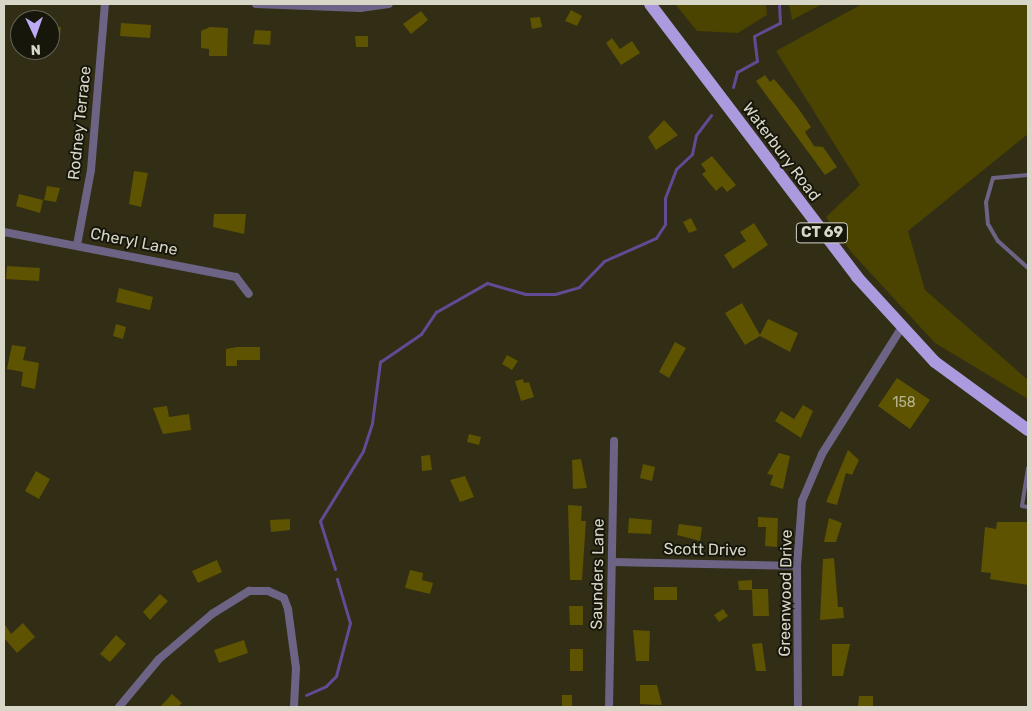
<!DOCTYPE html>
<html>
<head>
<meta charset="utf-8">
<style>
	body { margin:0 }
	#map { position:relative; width:1032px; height:711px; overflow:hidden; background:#312e15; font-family:Rubik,sans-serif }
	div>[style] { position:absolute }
	.green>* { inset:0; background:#4b4300 }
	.stream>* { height:3px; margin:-1.5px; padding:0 1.5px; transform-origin:1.5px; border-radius:1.5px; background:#624a94 }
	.building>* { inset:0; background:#5d5300 }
	.lane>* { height:4px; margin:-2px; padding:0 2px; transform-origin:2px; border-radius:2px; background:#6d6485 }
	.street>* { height:8px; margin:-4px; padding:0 4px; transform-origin:4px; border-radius:4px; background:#6d6485 }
	.primary>* { height:12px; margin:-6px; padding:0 6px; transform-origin:6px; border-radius:6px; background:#ac9ade }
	span { translate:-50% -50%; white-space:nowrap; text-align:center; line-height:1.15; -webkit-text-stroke:4px #17160b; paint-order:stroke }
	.number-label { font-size:14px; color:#b8b595 }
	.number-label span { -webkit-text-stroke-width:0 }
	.shield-label span { padding:1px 4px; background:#17160b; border:1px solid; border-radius:4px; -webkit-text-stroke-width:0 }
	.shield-label { font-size:15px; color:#d7d6c7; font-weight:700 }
	.street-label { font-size:16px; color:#d7d6c7 }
	.frame { position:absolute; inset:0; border:5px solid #d7d6c7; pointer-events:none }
	.north { position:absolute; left:10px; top:10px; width:50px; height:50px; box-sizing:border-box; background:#17160b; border:1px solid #646356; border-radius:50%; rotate:177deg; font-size:14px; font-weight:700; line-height:20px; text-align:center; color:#d7d6c7 }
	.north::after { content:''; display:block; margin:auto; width:18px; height:22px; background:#bea9f5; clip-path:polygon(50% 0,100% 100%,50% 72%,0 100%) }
</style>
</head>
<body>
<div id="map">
	<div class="green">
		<i style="clip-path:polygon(675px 4px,766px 4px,767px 15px,738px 33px,697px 31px)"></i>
		<i style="clip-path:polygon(789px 4px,822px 4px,792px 20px)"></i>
		<i style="clip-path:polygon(862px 4px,1028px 4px,1028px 134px,908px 231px,925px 290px,1028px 380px,1028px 399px,935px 343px,852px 253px,826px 217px,860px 185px,776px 51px)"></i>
	</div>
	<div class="stream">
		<i style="left:733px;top:87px;width:16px;rotate:-75deg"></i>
		<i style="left:737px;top:72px;width:23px;rotate:-29deg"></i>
		<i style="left:757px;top:61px;width:25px;rotate:-97deg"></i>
		<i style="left:754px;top:36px;width:29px;rotate:-27deg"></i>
		<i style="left:780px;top:23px;width:19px;rotate:-93deg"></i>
		<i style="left:335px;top:569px;width:50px;rotate:-107.4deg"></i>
		<i style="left:320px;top:521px;width:82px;rotate:-58.4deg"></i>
		<i style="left:363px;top:451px;width:29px;rotate:-72deg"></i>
		<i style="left:372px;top:423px;width:62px;rotate:-82.5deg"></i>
		<i style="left:380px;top:362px;width:50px;rotate:-34.3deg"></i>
		<i style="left:421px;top:334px;width:27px;rotate:-56deg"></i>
		<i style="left:436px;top:312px;width:59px;rotate:-29.6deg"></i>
		<i style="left:487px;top:283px;width:40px;rotate:16deg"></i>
		<i style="left:525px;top:294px;width:30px"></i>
		<i style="left:555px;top:294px;width:25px;rotate:-16deg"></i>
		<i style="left:579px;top:287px;width:36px;rotate:-46deg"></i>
		<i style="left:604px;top:261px;width:57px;rotate:-23.9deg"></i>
		<i style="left:656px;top:238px;width:17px;rotate:-57deg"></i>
		<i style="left:665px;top:224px;width:26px;rotate:-90deg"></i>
		<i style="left:665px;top:198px;width:31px;rotate:-69deg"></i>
		<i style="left:676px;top:169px;width:22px;rotate:-43deg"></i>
		<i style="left:692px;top:154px;width:19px;rotate:-78deg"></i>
		<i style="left:696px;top:135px;width:25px;rotate:-53deg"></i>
		<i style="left:306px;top:695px;width:22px;rotate:-24deg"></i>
		<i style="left:326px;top:686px;width:14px;rotate:-45deg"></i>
		<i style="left:336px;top:676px;width:55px;rotate:-75.2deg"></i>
		<i style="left:350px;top:623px;width:46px;rotate:-106.5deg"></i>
	</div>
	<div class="building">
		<i style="clip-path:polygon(571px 10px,582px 16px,577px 26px,565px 21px)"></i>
		<i style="clip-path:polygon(421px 11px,428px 20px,411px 34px,403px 24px)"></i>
		<i style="clip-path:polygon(540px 17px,542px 27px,532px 29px,530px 18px)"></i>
		<i style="clip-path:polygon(121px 23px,151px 25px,150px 38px,120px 36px)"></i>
		<i style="clip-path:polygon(50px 26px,61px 27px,59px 42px,50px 41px)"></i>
		<i style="clip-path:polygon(210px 27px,228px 28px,227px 56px,209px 56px,209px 49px,201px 48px,201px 31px)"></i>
		<i style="clip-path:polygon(255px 30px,271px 31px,270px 45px,253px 44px)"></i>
		<i style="clip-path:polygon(355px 36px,368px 36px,368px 47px,356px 47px)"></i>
		<i style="clip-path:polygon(612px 38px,620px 49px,632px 41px,640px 53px,621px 65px,606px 43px)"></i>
		<i style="clip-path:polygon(765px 75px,770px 82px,774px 79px,798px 108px,811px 127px,805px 132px,814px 146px,823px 147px,837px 167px,825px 175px,756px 81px)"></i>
		<i style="clip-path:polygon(664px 120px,678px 135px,656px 150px,648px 137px)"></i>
		<i style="clip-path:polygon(712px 156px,736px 185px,727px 192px,722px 186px,716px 191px,702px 174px,706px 171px,701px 164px)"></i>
		<i style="clip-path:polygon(134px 171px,148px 173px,141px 207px,129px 204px)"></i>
		<i style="clip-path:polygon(47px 186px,60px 188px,56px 202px,44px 200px)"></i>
		<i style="clip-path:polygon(19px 194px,43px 200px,40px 213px,16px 206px)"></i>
		<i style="clip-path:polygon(214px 214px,246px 214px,244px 234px,213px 227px)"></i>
		<i style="clip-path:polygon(691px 218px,697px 230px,689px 233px,683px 222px)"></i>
		<i style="clip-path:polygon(754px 223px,768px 245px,733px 269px,724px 255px,746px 241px,740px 232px)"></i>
		<i style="clip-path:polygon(7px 266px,40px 268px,39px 281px,6px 279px)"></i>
		<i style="clip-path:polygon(119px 288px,153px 297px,150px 310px,116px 302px)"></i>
		<i style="clip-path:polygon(742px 303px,760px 335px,768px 319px,798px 333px,790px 352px,760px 336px,745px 345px,725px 313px)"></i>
		<i style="clip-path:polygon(116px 324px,126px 327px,123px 339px,113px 336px)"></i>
		<i style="clip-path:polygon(675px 342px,686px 348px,669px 378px,659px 372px)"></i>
		<i style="clip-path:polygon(12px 345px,26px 347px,23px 360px,39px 363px,35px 389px,21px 386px,23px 372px,7px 369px)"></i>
		<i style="clip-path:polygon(237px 347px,260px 347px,260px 360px,237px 360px,237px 366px,226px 366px,226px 349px)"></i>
		<i style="clip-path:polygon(507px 355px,518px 361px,512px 370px,502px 364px)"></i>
		<i style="clip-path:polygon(897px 378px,930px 400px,910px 429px,878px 406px)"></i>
		<i style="clip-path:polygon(523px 379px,524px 383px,529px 382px,534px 397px,521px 401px,515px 381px)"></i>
		<i style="clip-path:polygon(803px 405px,813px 411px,801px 438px,775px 421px,781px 411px,794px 419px)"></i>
		<i style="clip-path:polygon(167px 406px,169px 417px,189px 414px,191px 430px,163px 434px,153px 408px)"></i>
		<i style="clip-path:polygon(469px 434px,481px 437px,479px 445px,467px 442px)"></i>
		<i style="clip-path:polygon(848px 450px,859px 460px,852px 475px,846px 473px,837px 505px,826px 502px)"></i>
		<i style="clip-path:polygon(779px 453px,790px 456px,783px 489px,770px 485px,773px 475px,767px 474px)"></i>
		<i style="clip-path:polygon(430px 455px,432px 470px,422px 471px,421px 456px)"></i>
		<i style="clip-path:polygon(581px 459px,587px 488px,573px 489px,572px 460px)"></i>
		<i style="clip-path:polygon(643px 464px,655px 467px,652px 481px,640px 478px)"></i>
		<i style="clip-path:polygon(36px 471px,50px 479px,39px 499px,25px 491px)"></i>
		<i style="clip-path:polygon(465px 476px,474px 497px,460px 502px,450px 480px)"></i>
		<i style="clip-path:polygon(568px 505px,582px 506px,581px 521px,586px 521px,582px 580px,570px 580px)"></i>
		<i style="clip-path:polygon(758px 517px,778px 518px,777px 547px,765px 546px,766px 527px,758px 527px)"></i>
		<i style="clip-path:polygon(629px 518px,652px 520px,651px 534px,628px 533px)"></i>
		<i style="clip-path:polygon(829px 518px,842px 523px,836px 542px,824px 542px)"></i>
		<i style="clip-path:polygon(290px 519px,290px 530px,271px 532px,270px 520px)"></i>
		<i style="clip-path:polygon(997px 522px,1028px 522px,1028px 585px,990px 579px,991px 573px,981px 572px,985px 527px,996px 529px)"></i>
		<i style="clip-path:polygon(679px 524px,702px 527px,700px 541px,677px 535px)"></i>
		<i style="clip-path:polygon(834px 558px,838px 607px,843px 607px,844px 618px,820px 620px,823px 559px)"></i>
		<i style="clip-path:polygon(217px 560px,222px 572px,198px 583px,192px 571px)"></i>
		<i style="clip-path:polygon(410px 570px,423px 573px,422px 580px,433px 583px,430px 594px,405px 588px)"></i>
		<i style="clip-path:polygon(752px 580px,752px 589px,768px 589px,769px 616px,753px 616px,752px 590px,739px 590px,738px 581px)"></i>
		<i style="clip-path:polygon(654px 587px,677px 587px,677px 600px,654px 600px)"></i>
		<i style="clip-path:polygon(160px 594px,168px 601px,150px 620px,143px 612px)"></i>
		<i style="clip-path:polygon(569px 606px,583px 606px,583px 625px,570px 625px)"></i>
		<i style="clip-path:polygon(723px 609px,728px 616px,719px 622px,714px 615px)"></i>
		<i style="clip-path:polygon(4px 623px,11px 634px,23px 623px,35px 637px,17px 653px,4px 638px)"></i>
		<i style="clip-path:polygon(633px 630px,650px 631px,649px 661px,636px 661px)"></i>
		<i style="clip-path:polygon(116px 635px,126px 644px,110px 662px,100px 654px)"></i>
		<i style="clip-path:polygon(244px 640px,248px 653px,219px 663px,214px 650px)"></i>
		<i style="clip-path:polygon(762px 643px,766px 671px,756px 671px,752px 644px)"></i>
		<i style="clip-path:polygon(832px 644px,850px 644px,843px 676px,832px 676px)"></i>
		<i style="clip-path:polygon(570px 649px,583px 649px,583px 671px,570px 671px)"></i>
		<i style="clip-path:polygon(640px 685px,657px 685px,662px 705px,640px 704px)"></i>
		<i style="clip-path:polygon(172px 694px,182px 703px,178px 707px,160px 707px)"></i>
		<i style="clip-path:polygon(562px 695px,572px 695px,572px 707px,562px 707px)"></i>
		<i style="clip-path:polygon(859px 696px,873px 696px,873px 707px,858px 707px)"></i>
	</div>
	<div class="lane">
		<i style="left:1028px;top:175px;width:35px;rotate:175deg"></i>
		<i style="left:993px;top:178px;width:25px;rotate:106deg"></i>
		<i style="left:986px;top:202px;width:22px;rotate:85deg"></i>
		<i style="left:988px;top:224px;width:20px;rotate:60deg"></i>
		<i style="left:998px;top:241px;width:40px;rotate:42deg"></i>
		<i style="left:1028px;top:468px;width:38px;rotate:99deg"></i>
		<i style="left:1022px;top:506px;width:6px;rotate:9deg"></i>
	</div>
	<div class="street">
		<i style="left:256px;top:4px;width:104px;rotate:2.2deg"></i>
		<i style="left:360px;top:8px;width:29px;rotate:-8deg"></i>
		<i style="left:4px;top:232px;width:236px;rotate:11deg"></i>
		<i style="left:236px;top:277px;width:21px;rotate:53deg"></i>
		<i style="left:77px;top:245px;width:76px;rotate:-79.4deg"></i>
		<i style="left:91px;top:170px;width:167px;rotate:-85.2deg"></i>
		<i style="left:612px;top:562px;width:185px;rotate:1.2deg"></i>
		<i style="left:119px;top:707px;width:62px;rotate:-50.2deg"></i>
		<i style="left:159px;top:659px;width:70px;rotate:-40.3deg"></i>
		<i style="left:212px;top:614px;width:44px;rotate:-31.9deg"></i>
		<i style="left:249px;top:591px;width:19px"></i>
		<i style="left:268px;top:591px;width:17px;rotate:24deg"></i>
		<i style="left:284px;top:598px;width:12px;rotate:70deg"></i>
		<i style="left:288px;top:609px;width:60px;rotate:82.3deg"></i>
		<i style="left:296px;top:668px;width:39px;rotate:93deg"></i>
		<i style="left:609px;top:707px;width:266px;rotate:-88.9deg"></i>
		<i style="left:798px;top:707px;width:141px;rotate:-90.4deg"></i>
		<i style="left:797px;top:566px;width:65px;rotate:-85.6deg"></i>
		<i style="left:802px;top:501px;width:51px;rotate:-66.9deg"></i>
		<i style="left:822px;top:454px;width:150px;rotate:-57.8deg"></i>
	</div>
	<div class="primary">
		<i style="left:650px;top:4px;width:343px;rotate:52.8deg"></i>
		<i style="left:857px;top:277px;width:115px;rotate:47.5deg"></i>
		<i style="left:935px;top:362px;width:115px;rotate:36.2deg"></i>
	</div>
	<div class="number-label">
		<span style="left:904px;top:403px">158</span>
	</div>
	<div class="shield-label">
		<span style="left:822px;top:233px">CT 69</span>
	</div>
	<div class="street-label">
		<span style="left:80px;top:123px;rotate:-84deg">Rodney Terrace</span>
		<span style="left:781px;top:152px;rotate:53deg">Waterbury Road</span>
		<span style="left:134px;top:242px;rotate:11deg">Cheryl Lane</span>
		<span style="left:705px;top:550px;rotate:1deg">Scott Drive</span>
		<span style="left:598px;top:574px;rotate:-89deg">Saunders Lane</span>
		<span style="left:786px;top:593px;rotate:-89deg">Greenwood Drive</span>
	</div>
	<div class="frame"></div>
	<div class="north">N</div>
</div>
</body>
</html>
